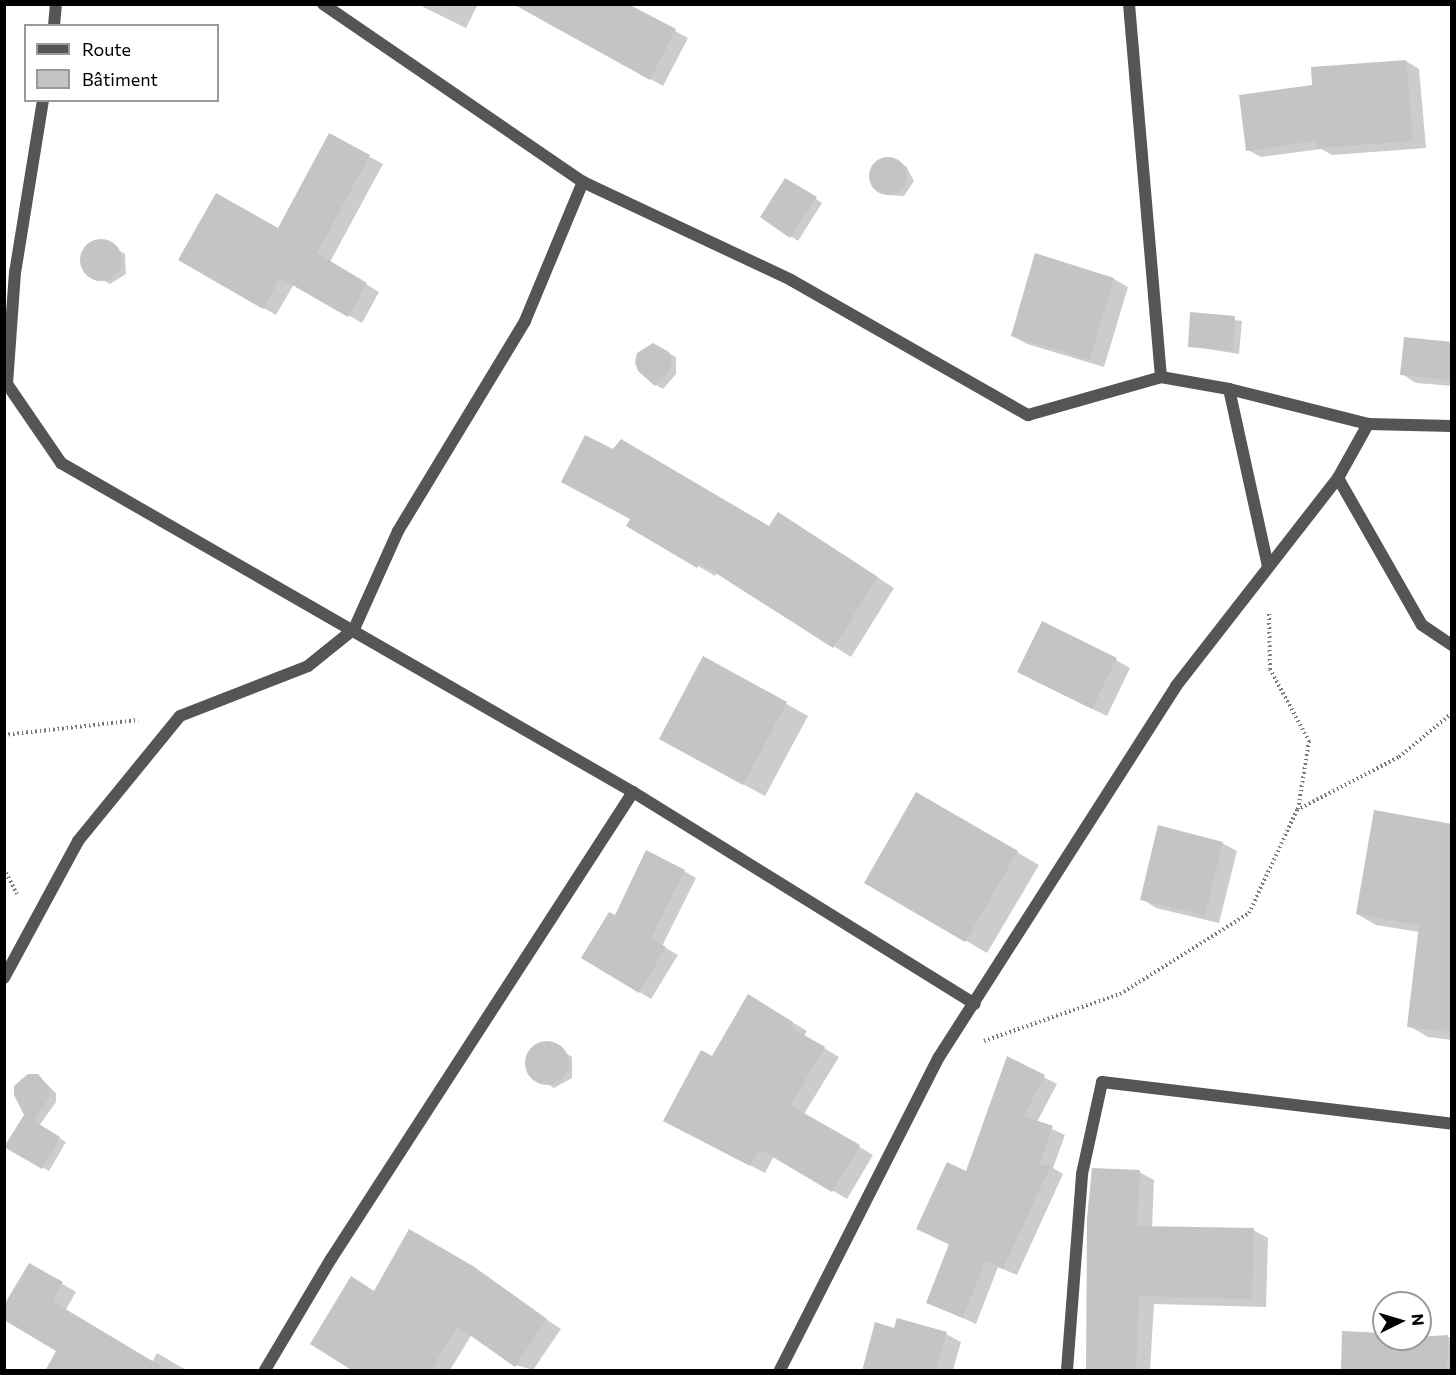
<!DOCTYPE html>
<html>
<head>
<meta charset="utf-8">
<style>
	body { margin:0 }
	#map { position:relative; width:1456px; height:1375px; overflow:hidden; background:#fff; font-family:Commissioner,sans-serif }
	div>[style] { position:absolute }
	.shadow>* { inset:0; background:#0003 }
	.building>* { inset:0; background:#c4c4c4 }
	.round { border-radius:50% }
	.path>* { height:4px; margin-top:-2px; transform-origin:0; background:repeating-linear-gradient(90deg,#777 0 1.5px,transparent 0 4.5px) }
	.street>* { height:12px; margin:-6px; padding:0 6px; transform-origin:6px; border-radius:6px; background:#555 }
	span { translate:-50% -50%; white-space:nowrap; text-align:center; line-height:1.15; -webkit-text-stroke:5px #fff; paint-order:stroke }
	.frame { position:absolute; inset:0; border:6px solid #000; pointer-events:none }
	.legend { position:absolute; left:24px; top:24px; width:195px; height:78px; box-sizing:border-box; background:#fff; border:2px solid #999; margin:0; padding:8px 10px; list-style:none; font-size:18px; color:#000 }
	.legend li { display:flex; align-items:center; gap:12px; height:30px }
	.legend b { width:30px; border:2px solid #999 }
	.north { position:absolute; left:1372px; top:1291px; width:60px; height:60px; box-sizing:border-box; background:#fff; border:2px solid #999; border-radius:50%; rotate:85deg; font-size:16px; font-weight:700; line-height:24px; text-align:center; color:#000 }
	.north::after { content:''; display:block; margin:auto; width:21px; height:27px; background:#000; clip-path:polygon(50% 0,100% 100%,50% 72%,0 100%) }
</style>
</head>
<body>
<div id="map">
	<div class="shadow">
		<i style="clip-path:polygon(417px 4px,478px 4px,466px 28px)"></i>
		<i style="clip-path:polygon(545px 20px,675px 31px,688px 38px,663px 86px)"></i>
		<i style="clip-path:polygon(1406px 61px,1419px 69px,1426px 148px,1332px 155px,1321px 149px,1261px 157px,1248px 150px,1314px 86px)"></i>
		<i style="clip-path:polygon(329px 135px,383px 164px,330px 262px,379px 292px,362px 323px,294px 284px,276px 315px,180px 260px,279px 231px)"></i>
		<i style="clip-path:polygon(881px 159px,906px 166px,914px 181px,904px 196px,887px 195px,870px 179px,873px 166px)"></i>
		<i style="clip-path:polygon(786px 180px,822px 203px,798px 241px,762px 217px)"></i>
		<i style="clip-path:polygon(100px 240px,125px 254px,126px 274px,110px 284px,84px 270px,81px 261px,90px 243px)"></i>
		<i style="clip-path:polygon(1036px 255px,1114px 279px,1128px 287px,1104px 367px,1027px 344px,1012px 336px)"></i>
		<i style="clip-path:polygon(1192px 314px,1242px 321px,1239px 354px,1189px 346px)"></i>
		<i style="clip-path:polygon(1452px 343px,1452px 386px,1416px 383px,1402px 374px)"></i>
		<i style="clip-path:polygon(653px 345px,676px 357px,676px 374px,663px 389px,656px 385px)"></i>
		<i style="clip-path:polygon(614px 451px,770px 528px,795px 524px,894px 588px,851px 657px,717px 573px,715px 576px,628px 525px,631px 519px)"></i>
		<i style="clip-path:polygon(704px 658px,808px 716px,765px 796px,682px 751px)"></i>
		<i style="clip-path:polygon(1116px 660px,1130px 668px,1107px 716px,1033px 680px)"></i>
		<i style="clip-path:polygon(917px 794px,1039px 865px,987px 953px,866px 882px)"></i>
		<i style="clip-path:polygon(1452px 825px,1452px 1040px,1428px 1037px,1409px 1026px,1419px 932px,1376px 925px,1357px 914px)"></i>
		<i style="clip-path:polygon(1222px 843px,1237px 851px,1219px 923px,1156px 908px,1142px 899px)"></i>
		<i style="clip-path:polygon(684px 871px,696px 878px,662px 946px,678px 955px,651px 999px,583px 958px,616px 917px)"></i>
		<i style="clip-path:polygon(749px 996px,807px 1031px,804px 1036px,839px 1057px,804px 1114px,873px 1155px,847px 1199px,774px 1156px,765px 1173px,679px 1128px,713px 1058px)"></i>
		<i style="clip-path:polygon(547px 1042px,572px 1057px,572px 1078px,554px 1088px,529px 1073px,529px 1052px)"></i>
		<i style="clip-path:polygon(1008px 1058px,1057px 1084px,1037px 1122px,1065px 1135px,1053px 1168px,1063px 1174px,1017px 1275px,998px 1267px,976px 1324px,927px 1302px,950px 1245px,931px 1236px,967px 1173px)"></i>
		<i style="clip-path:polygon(38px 1076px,56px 1093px,56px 1102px,39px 1126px,66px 1142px,49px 1171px,5px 1146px,25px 1116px,15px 1095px,21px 1079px)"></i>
		<i style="clip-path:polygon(1139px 1172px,1154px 1180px,1152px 1228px,1253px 1230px,1268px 1238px,1266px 1307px,1154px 1304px,1150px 1370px,1086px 1370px)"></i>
		<i style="clip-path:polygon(424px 1239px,561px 1329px,533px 1370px,516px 1365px,472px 1334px,450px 1370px,360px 1370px)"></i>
		<i style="clip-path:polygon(30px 1265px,76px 1292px,65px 1311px,152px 1362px,157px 1353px,186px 1370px,47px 1370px,58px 1350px)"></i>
		<i style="clip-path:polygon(896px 1330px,946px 1334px,961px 1342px,953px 1370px,863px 1370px)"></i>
		<i style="clip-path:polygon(1384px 1334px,1384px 1339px,1452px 1337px,1452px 1370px,1342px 1370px)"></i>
	</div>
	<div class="building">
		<i style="clip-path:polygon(513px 4px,628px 4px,676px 29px,650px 80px)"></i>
		<i style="clip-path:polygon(1406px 60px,1413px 141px,1317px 148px,1316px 141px,1246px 151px,1239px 95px,1312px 85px,1311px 67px)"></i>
		<i style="clip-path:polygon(329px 133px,370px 155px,317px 253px,367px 283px,348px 317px,280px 278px,263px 309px,178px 260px,216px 193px,278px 228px)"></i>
		<i class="round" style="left:869px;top:157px;width:38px;height:38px"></i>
		<i style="clip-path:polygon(785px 178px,817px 197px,790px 238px,760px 217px)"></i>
		<i class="round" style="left:80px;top:239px;width:42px;height:42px"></i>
		<i style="clip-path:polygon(1035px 253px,1114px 278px,1090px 360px,1011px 336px)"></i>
		<i style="clip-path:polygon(1190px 312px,1235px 316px,1233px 351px,1188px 347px)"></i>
		<i style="clip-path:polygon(1404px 337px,1452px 342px,1452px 380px,1400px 375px)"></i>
		<i style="clip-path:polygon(653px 343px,669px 352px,672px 361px,670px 370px,655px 386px,638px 371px,635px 362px,637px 353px)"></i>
		<i style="clip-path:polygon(585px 435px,613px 449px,621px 439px,769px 526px,778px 512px,878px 577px,833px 648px,700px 563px,697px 568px,626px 526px,630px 519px,561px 482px)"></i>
		<i style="clip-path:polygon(1042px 621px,1117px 658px,1092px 709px,1017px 672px)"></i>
		<i style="clip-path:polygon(703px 656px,787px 702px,743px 785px,659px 739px)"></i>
		<i style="clip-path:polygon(916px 792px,1018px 851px,965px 942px,864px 883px)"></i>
		<i style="clip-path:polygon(1374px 810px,1452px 824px,1452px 1032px,1407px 1027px,1419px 925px,1356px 914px)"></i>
		<i style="clip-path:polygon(1158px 825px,1223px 842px,1205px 915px,1140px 900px)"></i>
		<i style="clip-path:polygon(646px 850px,685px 870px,651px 938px,666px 947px,639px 993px,581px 958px,609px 912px,615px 915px)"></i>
		<i style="clip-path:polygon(748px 994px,793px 1022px,790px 1027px,825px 1047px,790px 1105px,860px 1145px,832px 1192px,759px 1149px,750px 1166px,663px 1121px,701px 1050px,712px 1056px)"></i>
		<i class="round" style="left:525px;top:1041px;width:44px;height:44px"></i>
		<i style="clip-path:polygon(1007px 1056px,1045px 1075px,1024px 1116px,1053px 1126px,1039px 1165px,1051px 1165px,1003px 1269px,985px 1261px,963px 1318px,926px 1303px,949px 1244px,916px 1229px,947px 1162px,966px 1171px)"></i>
		<i style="clip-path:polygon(28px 1074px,38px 1074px,50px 1088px,49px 1098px,34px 1121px,60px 1137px,42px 1169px,4px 1147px,24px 1115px,14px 1095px,14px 1086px)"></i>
		<i style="clip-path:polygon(1092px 1168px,1140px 1170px,1137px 1226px,1254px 1228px,1252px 1299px,1139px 1296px,1136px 1371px,1086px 1371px,1087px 1218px)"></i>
		<i style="clip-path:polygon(409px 1229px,473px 1266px,547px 1319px,515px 1367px,457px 1326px,431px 1371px,353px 1371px,310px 1344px,351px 1276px,374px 1291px)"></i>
		<i style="clip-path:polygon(29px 1263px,63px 1282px,52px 1301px,169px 1371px,45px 1371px,56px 1351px,4px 1320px,4px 1305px)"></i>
		<i style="clip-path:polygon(897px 1318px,947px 1332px,936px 1371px,862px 1371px,875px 1322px,894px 1328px)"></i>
		<i style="clip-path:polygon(1342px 1331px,1384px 1333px,1384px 1339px,1448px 1335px,1447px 1371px,1341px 1371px)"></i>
	</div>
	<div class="path">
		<i style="left:1269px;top:614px;width:55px;rotate:89deg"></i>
		<i style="left:1270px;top:669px;width:82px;rotate:61.6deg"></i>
		<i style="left:1309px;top:741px;width:69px;rotate:99.2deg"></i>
		<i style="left:4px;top:735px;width:135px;rotate:-6.4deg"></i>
		<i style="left:4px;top:869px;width:28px;rotate:63deg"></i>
		<i style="left:984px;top:1041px;width:144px;rotate:-19.1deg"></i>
		<i style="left:1120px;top:994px;width:152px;rotate:-32.1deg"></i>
		<i style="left:1249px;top:913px;width:114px;rotate:-65deg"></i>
		<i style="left:1297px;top:810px;width:115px;rotate:-27.5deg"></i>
		<i style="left:1399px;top:757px;width:69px;rotate:-39.7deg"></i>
	</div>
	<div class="street">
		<i style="left:323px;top:4px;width:315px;rotate:34.4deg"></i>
		<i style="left:583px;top:182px;width:230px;rotate:25.2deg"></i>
		<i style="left:791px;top:280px;width:273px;rotate:29.7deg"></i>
		<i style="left:1028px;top:415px;width:138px;rotate:-15.9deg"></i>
		<i style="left:1161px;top:377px;width:69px;rotate:10deg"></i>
		<i style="left:1229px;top:389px;width:143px;rotate:14.1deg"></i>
		<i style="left:1368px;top:424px;width:84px;rotate:1.4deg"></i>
		<i style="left:1129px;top:4px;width:374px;rotate:85.1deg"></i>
		<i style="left:54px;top:26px;width:22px;rotate:-85deg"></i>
		<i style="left:43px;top:100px;width:174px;rotate:99.2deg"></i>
		<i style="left:15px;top:272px;width:112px;rotate:94.1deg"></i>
		<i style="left:7px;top:384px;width:96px;rotate:55.6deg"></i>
		<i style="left:61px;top:463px;width:660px;rotate:29.91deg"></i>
		<i style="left:633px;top:792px;width:402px;rotate:31.8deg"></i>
		<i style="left:1229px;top:389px;width:182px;rotate:77.6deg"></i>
		<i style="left:1338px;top:478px;width:169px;rotate:60.3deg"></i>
		<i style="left:1422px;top:625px;width:36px;rotate:34deg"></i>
		<i style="left:4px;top:978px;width:156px;rotate:-61.6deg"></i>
		<i style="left:78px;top:841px;width:161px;rotate:-50.8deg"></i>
		<i style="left:180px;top:716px;width:137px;rotate:-21.3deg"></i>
		<i style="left:308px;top:666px;width:59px;rotate:-38.8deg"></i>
		<i style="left:354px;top:629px;width:107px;rotate:-65.8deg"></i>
		<i style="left:398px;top:531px;width:245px;rotate:-58.8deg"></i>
		<i style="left:525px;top:321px;width:151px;rotate:-67.4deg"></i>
		<i style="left:265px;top:1370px;width:129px;rotate:-59.3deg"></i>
		<i style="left:331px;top:1259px;width:556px;rotate:-57.11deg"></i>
		<i style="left:780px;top:1370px;width:351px;rotate:-63.1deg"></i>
		<i style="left:939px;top:1057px;width:440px;rotate:-57.4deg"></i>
		<i style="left:1176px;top:686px;width:264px;rotate:-52.1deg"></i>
		<i style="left:1338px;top:478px;width:62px;rotate:-60.9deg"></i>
		<i style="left:1067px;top:1370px;width:197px;rotate:-85.6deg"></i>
		<i style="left:1082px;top:1174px;width:94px;rotate:-77.7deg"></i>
		<i style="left:1102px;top:1082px;width:353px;rotate:6.8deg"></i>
	</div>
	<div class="frame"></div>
	<ul class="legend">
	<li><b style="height:8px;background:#555"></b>Route</li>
	<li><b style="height:16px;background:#c4c4c4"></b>Bâtiment</li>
	</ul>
	<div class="north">N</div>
</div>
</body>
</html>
